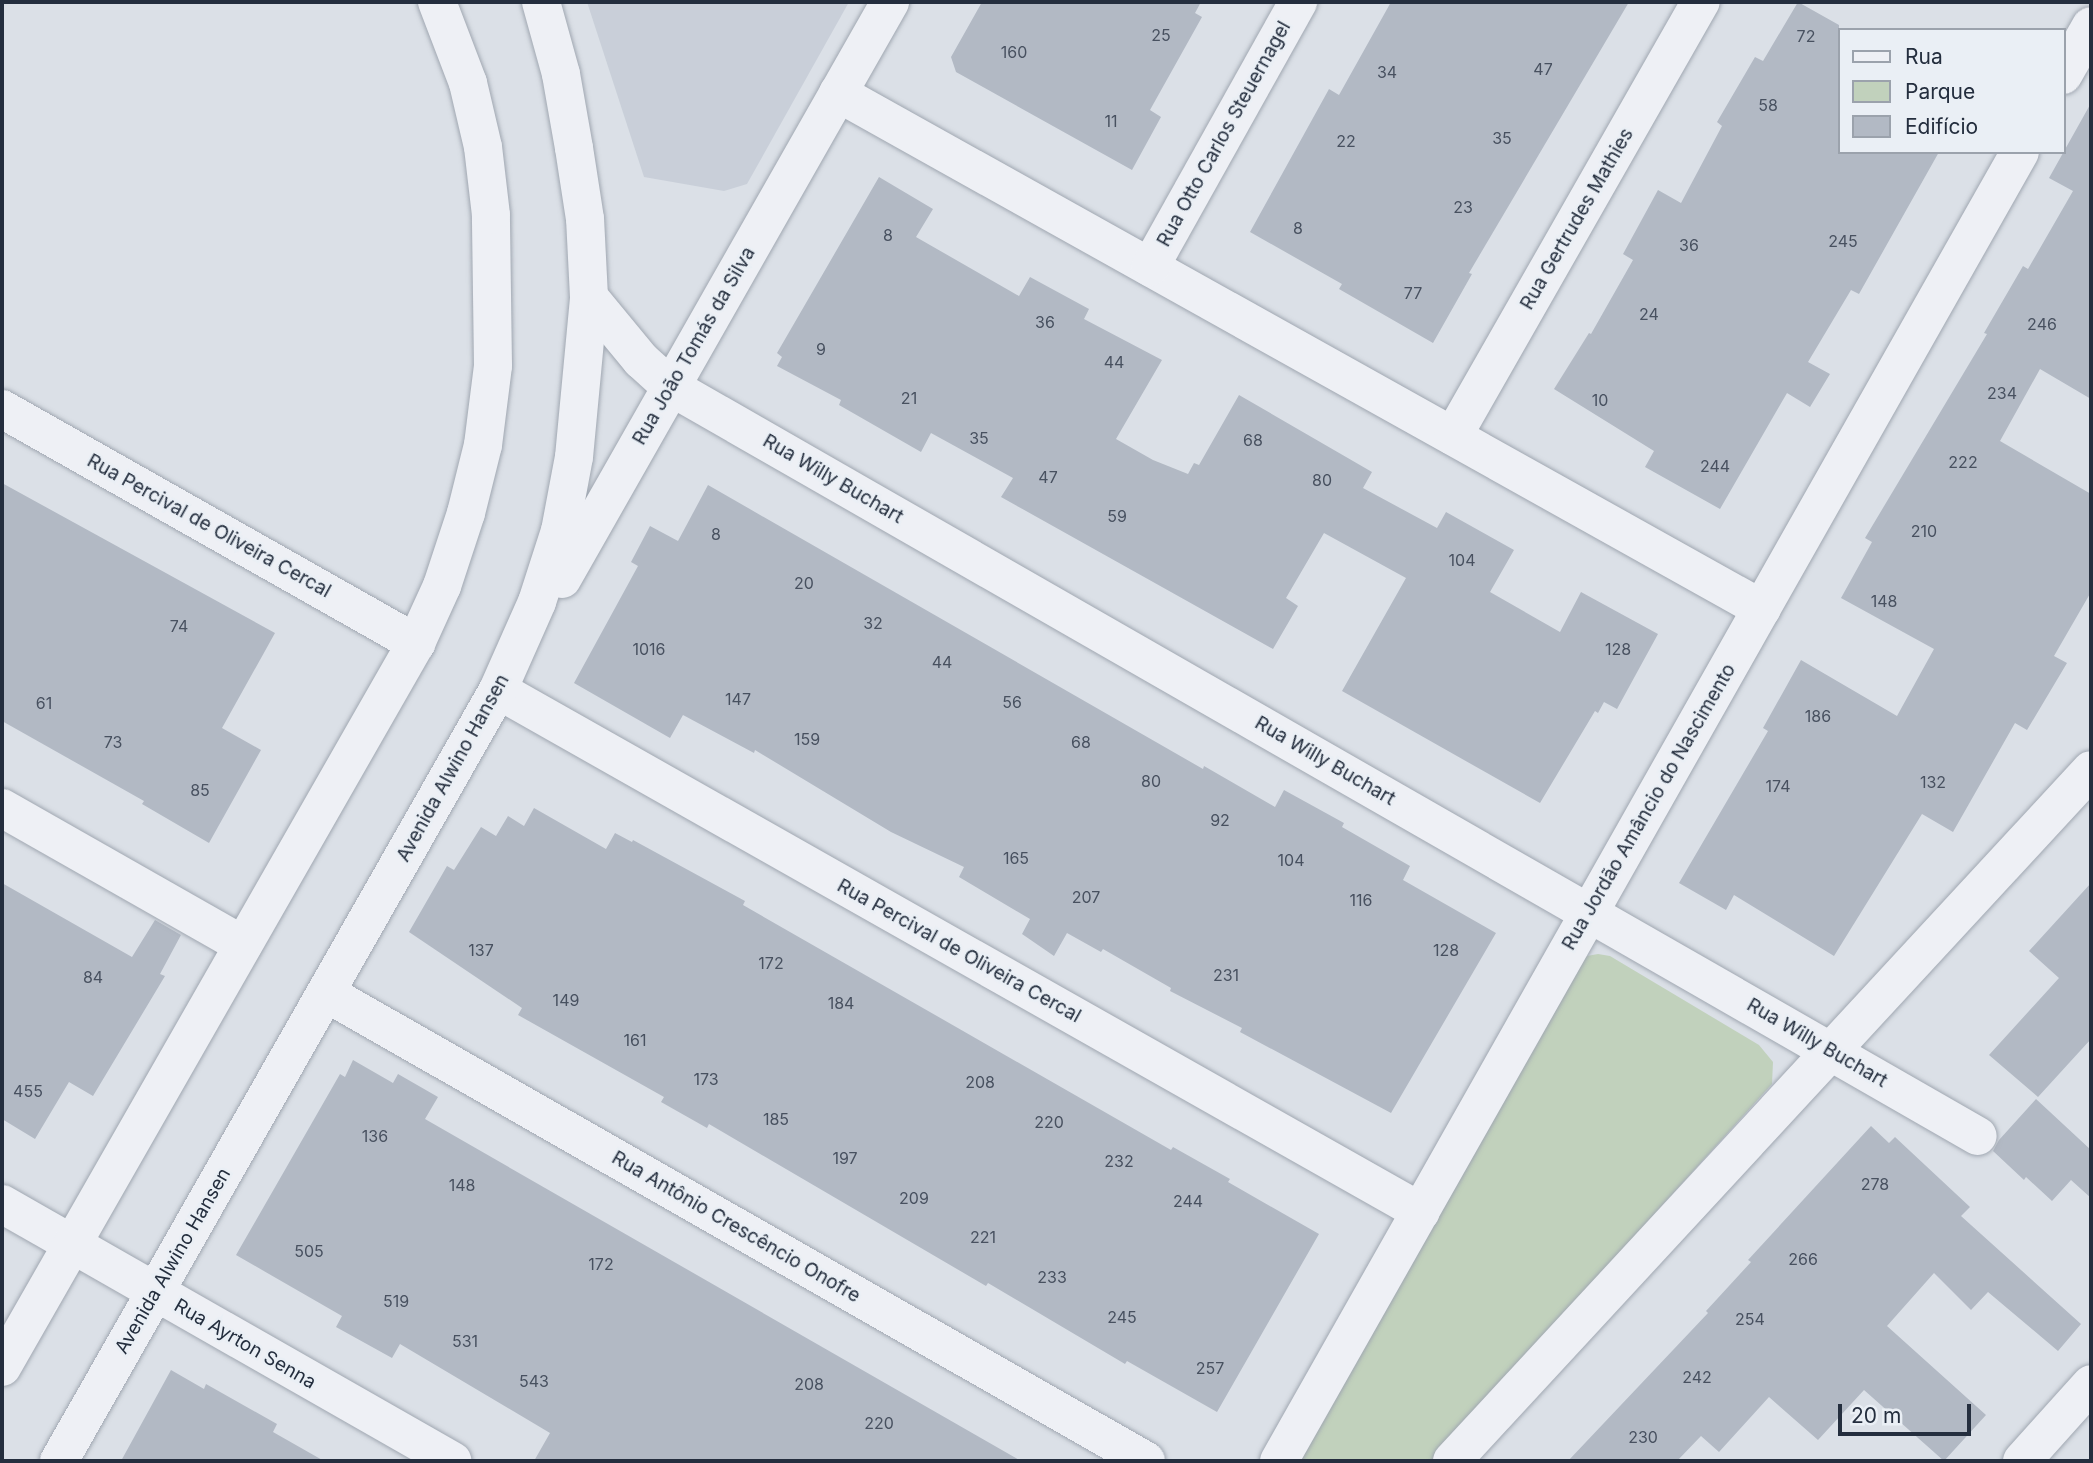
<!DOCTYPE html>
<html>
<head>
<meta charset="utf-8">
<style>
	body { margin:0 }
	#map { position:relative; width:2093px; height:1463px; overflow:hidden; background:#dbe0e7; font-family:Inter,sans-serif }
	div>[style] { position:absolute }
	.built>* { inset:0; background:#c9cfd9 }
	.green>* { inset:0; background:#c1d1bc }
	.building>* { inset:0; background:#b2b9c4 }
	.roads { filter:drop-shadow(0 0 2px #a0a7b1) drop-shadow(0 0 2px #a0a7b1) }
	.minor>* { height:38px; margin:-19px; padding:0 19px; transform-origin:19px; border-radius:19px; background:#eef0f5 }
	.tertiary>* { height:38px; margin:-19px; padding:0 19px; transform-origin:19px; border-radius:19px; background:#eef0f5 }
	span { translate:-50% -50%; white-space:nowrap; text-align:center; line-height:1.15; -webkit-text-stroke:5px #eaeff5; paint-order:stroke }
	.number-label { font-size:16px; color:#485160 }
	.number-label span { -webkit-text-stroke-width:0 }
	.street-label { font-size:19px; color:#242e3e }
	.frame { position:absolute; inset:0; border:4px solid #242e3e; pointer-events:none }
	.legend { position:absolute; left:1838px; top:28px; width:228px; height:126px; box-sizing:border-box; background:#eaeff5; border:2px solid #9ba2ac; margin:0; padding:9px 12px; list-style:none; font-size:21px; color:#242e3e }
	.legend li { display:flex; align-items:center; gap:14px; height:35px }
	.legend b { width:35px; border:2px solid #9ba2ac }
	.scale { position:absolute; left:1838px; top:1404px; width:133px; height:32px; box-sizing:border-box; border:4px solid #242e3e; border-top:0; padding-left:9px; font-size:21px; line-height:24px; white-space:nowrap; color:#242e3e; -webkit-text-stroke:5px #eaeff5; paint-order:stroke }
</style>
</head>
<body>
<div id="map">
	<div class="built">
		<i style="clip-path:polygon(587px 2px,849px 2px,747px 184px,724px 191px,644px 177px)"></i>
	</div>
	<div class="green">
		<i style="clip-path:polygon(1598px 954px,1610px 956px,1759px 1045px,1773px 1062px,1772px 1084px,1431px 1461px,1293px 1461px,1579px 964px,1587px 956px)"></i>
	</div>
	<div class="building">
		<i style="clip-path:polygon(982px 2px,1201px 2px,1195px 13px,1202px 17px,1150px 110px,1161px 117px,1132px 170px,956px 72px,951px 57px)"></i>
		<i style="clip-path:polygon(1391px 2px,1629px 2px,1469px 273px,1472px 274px,1433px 343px,1339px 289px,1342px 284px,1250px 232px,1329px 89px,1339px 95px)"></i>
		<i style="clip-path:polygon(1798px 2px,1839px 25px,1839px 152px,1939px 152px,1859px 294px,1851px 290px,1808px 362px,1830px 374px,1810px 407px,1787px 393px,1720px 509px,1645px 467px,1654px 451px,1554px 389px,1589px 333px,1591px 334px,1633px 260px,1623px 254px,1658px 190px,1681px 203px,1722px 126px,1717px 122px,1755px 57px,1763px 61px)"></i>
		<i style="clip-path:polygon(2091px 103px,2091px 399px,2040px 369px,2000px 441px,2091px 494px,2091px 592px,2054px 656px,2067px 663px,2027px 730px,2015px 723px,1953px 832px,1922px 814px,1834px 956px,1734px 895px,1726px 910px,1679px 883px,1768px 731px,1763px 728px,1801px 660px,1897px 716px,1934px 649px,1841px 598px,1872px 542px,1865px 538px,1987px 334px,1984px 333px,2023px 266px,2028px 269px,2073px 191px,2049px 178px)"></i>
		<i style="clip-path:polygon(879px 177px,933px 209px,916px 237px,1019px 296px,1030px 277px,1089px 309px,1084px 319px,1162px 360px,1116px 439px,1153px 460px,1188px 474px,1194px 463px,1199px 465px,1239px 395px,1372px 472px,1363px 488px,1437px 528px,1446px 512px,1514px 550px,1490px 592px,1560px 632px,1581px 592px,1658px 634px,1617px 709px,1604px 702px,1598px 713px,1595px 711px,1540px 803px,1342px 691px,1406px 578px,1324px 533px,1286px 598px,1298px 606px,1273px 649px,1001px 497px,1013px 478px,931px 433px,921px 452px,839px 405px,841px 400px,777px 366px,782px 357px,777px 353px)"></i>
		<i style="clip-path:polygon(2px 483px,275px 633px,222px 728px,261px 750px,209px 843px,142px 804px,144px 801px,2px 721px)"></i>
		<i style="clip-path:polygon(708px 485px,1203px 769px,1204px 766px,1275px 807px,1284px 790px,1344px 823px,1342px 827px,1410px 866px,1403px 880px,1496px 933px,1391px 1113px,1240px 1032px,1242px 1028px,1170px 991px,1171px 988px,1103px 949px,1101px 952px,1067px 933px,1054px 956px,1022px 934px,1030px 919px,959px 877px,964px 867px,891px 832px,755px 750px,754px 753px,683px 715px,670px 738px,574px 683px,638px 566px,631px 562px,650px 526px,678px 541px)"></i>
		<i style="clip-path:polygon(534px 808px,606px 849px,615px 833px,632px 842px,633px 840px,745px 901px,743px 905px,1171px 1150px,1173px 1147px,1230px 1179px,1228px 1182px,1319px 1234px,1217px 1412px,1127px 1361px,1125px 1364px,988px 1283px,986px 1286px,709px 1124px,707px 1128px,661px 1102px,664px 1097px,518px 1015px,522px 1008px,409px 932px,447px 866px,454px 870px,481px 827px,496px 836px,508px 816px,524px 826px)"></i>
		<i style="clip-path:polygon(2px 883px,132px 957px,155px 920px,181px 935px,160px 974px,165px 976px,93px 1096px,69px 1082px,35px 1139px,2px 1119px)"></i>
		<i style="clip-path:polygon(2091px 883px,2091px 1039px,2038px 1097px,1989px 1055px,2059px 978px,2029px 951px)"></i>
		<i style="clip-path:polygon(353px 1060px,393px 1083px,398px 1074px,438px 1097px,425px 1119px,1021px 1461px,534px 1461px,550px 1433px,400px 1344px,392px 1358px,336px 1327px,342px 1316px,236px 1255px,340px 1074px,345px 1077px)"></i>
		<i style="clip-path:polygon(2036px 1099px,2091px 1150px,2091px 1198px,2071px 1180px,2052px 1201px,2026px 1177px,2024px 1180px,1993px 1151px,1999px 1140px)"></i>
		<i style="clip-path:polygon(1871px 1126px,1889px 1143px,1895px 1137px,1970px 1207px,1961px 1216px,2081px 1324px,2058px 1351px,1988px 1292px,1971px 1310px,1934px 1273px,1887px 1326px,1986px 1415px,1944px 1461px,1864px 1390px,1818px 1440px,1769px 1397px,1719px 1452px,1701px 1436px,1677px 1461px,1568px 1461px,1708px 1313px,1706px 1311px,1751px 1262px,1748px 1260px)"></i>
		<i style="clip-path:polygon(171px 1370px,204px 1389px,206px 1384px,277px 1424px,273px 1432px,324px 1461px,121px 1461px)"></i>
	</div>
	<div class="roads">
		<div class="minor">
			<i style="left:2063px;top:75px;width:56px;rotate:-60.3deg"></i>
			<i style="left:838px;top:93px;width:1058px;rotate:29.18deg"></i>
			<i style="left:1150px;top:267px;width:304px;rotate:-60.8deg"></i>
			<i style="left:671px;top:387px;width:1506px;rotate:29.82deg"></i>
			<i style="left:2px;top:409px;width:476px;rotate:29.5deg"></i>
			<i style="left:1453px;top:436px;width:500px;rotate:-60.3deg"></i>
			<i style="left:498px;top:690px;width:1060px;rotate:29.49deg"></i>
			<i style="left:2px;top:808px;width:277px;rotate:29.6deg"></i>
			<i style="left:326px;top:993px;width:944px;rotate:29.71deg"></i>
			<i style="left:2px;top:1204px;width:81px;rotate:29.7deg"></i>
			<i style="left:1279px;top:1461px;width:1504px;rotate:-60.49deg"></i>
			<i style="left:1452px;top:1461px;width:941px;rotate:-47.24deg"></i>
			<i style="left:2022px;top:1461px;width:103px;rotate:-48.1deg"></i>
		</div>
		<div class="tertiary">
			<i style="left:589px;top:297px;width:82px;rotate:50.5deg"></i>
			<i style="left:641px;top:360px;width:40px;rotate:42deg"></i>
			<i style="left:562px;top:579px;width:664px;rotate:-60.38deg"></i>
			<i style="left:72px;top:1244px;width:438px;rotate:29.7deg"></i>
			<i style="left:2px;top:1367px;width:834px;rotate:-60.24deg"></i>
			<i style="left:416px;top:643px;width:63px;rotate:-65.5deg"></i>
			<i style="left:442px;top:586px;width:77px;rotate:-71.8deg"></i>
			<i style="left:466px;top:513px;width:70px;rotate:-76deg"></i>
			<i style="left:483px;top:445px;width:80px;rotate:-82.8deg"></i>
			<i style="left:493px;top:366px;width:151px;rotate:-90.8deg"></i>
			<i style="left:491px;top:215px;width:68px;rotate:-96.7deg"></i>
			<i style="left:483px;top:147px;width:66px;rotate:-103.2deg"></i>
			<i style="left:468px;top:83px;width:87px;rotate:-110.9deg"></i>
			<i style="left:59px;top:1461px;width:887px;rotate:-60.34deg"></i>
			<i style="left:498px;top:690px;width:96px;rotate:-66.1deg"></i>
			<i style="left:537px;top:602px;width:75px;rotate:-72.1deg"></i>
			<i style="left:560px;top:531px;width:75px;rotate:-79.3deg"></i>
			<i style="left:574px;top:457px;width:161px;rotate:-84.6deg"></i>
			<i style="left:589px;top:297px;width:78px;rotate:-92.9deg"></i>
			<i style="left:585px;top:219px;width:72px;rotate:-98.8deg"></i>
			<i style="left:574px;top:148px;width:75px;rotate:-100deg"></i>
			<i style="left:561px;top:74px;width:75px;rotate:-105.5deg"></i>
		</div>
	</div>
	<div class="number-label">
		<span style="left:1161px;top:35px">25</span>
		<span style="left:1806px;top:36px">72</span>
		<span style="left:1014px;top:52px">160</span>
		<span style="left:1543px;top:69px">47</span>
		<span style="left:1387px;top:72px">34</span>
		<span style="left:1768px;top:105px">58</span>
		<span style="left:1111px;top:121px">11</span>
		<span style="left:1502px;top:138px">35</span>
		<span style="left:1346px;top:141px">22</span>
		<span style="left:1463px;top:207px">23</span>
		<span style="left:1298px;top:228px">8</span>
		<span style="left:888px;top:235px">8</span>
		<span style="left:1843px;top:241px">245</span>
		<span style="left:1689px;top:245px">36</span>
		<span style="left:1413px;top:293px">77</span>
		<span style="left:1649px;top:314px">24</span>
		<span style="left:1045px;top:322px">36</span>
		<span style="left:2042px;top:324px">246</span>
		<span style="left:821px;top:349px">9</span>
		<span style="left:1114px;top:362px">44</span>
		<span style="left:2002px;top:393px">234</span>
		<span style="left:909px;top:398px">21</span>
		<span style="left:1600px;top:400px">10</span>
		<span style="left:979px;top:438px">35</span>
		<span style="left:1253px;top:440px">68</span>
		<span style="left:1963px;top:462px">222</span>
		<span style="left:1715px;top:466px">244</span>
		<span style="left:1048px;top:477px">47</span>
		<span style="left:1322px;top:480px">80</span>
		<span style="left:1117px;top:516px">59</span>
		<span style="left:1924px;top:531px">210</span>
		<span style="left:716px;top:534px">8</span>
		<span style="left:1462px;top:560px">104</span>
		<span style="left:804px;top:583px">20</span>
		<span style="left:1884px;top:601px">148</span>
		<span style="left:873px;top:623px">32</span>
		<span style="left:179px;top:626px">74</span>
		<span style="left:649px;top:649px">1016</span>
		<span style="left:1618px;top:649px">128</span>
		<span style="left:942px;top:662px">44</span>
		<span style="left:738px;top:699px">147</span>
		<span style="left:1012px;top:702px">56</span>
		<span style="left:44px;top:703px">61</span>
		<span style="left:1818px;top:716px">186</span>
		<span style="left:807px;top:739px">159</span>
		<span style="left:113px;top:742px">73</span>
		<span style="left:1081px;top:742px">68</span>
		<span style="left:1151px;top:781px">80</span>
		<span style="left:1933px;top:782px">132</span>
		<span style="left:1778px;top:786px">174</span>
		<span style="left:200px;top:790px">85</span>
		<span style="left:1220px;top:820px">92</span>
		<span style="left:1016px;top:858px">165</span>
		<span style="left:1291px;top:860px">104</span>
		<span style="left:1086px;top:897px">207</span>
		<span style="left:1361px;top:900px">116</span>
		<span style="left:481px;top:950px">137</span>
		<span style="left:1446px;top:950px">128</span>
		<span style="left:771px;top:963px">172</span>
		<span style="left:1226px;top:975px">231</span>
		<span style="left:93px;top:977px">84</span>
		<span style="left:566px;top:1000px">149</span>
		<span style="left:841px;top:1003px">184</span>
		<span style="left:635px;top:1040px">161</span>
		<span style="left:706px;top:1079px">173</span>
		<span style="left:980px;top:1082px">208</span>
		<span style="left:28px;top:1091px">455</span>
		<span style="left:776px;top:1119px">185</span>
		<span style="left:1049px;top:1122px">220</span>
		<span style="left:375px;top:1136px">136</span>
		<span style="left:845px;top:1158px">197</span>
		<span style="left:1119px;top:1161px">232</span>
		<span style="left:1875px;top:1184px">278</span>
		<span style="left:462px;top:1185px">148</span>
		<span style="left:914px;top:1198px">209</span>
		<span style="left:1188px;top:1201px">244</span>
		<span style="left:983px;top:1237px">221</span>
		<span style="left:309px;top:1251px">505</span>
		<span style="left:1803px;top:1259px">266</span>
		<span style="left:601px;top:1264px">172</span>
		<span style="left:1052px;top:1277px">233</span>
		<span style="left:396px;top:1301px">519</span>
		<span style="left:1122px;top:1317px">245</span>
		<span style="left:1750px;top:1319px">254</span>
		<span style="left:465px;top:1341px">531</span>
		<span style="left:1210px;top:1368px">257</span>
		<span style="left:1697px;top:1377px">242</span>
		<span style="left:534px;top:1381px">543</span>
		<span style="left:809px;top:1384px">208</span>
		<span style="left:879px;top:1423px">220</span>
		<span style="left:1643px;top:1437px">230</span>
	</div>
	<div class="street-label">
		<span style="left:1224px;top:134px;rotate:-61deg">Rua Otto Carlos Steuernagel</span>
		<span style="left:1577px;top:219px;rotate:-60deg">Rua Gertrudes Mathies</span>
		<span style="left:694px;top:346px;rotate:-60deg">Rua João Tomás da Silva</span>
		<span style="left:833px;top:479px;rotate:30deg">Rua Willy Buchart</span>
		<span style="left:209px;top:526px;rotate:29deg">Rua Percival de Oliveira Cercal</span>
		<span style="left:1325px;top:761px;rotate:30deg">Rua Willy Buchart</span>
		<span style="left:453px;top:768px;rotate:-61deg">Avenida Alwino Hansen</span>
		<span style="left:1649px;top:807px;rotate:-60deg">Rua Jordão Amâncio do Nascimento</span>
		<span style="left:959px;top:951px;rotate:29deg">Rua Percival de Oliveira Cercal</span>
		<span style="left:1817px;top:1043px;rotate:30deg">Rua Willy Buchart</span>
		<span style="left:736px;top:1227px;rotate:30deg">Rua Antônio Crescêncio Onofre</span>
		<span style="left:173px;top:1261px;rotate:-60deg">Avenida Alwino Hansen</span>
		<span style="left:245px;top:1344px;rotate:30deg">Rua Ayrton Senna</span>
	</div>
	<div class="frame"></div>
	<ul class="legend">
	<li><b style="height:9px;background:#eef0f5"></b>Rua</li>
	<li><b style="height:19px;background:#c1d1bc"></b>Parque</li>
	<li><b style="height:19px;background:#b2b9c4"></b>Edifício</li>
	</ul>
	<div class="scale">20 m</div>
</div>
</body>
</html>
